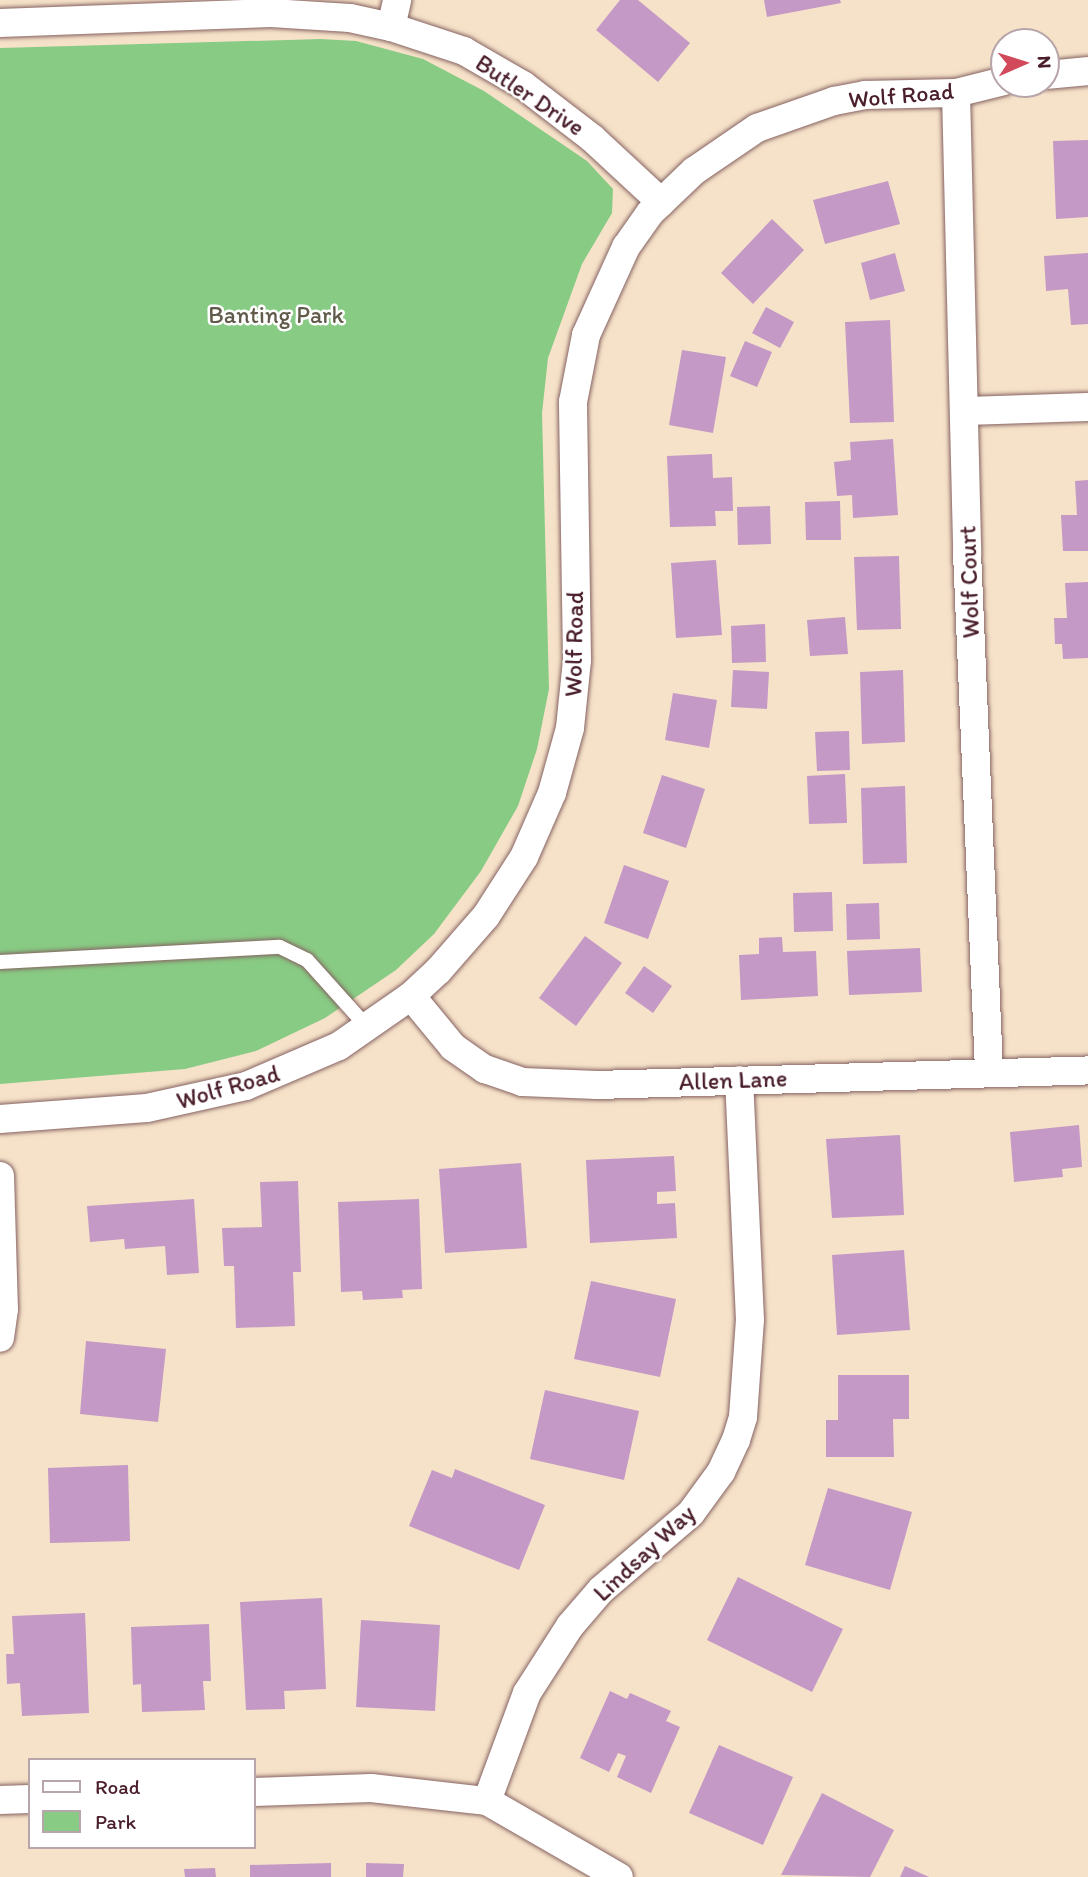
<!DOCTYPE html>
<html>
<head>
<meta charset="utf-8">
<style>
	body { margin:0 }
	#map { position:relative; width:1088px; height:1877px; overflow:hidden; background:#f6e2c9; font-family:Itim,sans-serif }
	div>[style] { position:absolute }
	.green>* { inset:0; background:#88cb84 }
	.building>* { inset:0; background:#c499c5 }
	.roads { filter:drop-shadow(0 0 2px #866362) drop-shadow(0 0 2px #866362) }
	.lane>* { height:14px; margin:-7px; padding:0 7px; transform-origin:7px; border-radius:7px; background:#fff }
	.street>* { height:28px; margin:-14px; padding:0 14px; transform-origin:14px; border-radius:14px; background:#fff }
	span { translate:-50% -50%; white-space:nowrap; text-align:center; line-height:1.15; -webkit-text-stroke:5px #fff; paint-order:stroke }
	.street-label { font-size:24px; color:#4a1f2b }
	.park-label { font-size:24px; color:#605b4a }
	.legend { position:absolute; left:28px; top:1758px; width:228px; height:91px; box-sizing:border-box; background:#fff; border:2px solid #b7a5aa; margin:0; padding:9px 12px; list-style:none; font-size:21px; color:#4a1f2b }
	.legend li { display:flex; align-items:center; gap:14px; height:35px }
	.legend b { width:35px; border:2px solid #b7a5aa }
	.north { position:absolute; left:990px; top:28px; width:70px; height:70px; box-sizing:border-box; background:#fff; border:2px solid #b7a5aa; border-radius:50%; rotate:87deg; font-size:19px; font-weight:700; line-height:28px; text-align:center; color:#4a1f2b }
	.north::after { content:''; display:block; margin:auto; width:24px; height:32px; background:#d1495b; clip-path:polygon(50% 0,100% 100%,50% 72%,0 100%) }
</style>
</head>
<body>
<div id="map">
	<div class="green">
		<i style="clip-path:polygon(321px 39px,356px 41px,423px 59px,484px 91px,587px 161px,613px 189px,612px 213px,582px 264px,548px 358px,542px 413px,549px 689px,537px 749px,518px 806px,481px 871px,434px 934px,396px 970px,325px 1018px,256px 1051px,185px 1069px,0 1084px,0 48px)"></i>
	</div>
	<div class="building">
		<i style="clip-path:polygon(620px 0,638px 0,690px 43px,658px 82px,596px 30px)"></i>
		<i style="clip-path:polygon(764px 0,840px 0,841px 3px,767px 17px)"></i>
		<i style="clip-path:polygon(1088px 140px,1088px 217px,1056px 219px,1053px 141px)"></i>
		<i style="clip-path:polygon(888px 181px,900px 224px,825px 244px,813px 200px)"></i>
		<i style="clip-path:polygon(772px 219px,804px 250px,753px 304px,721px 273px)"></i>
		<i style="clip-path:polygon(895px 253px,905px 291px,870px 300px,861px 263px)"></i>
		<i style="clip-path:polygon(1088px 253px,1088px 324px,1071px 325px,1068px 289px,1046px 291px,1044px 256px)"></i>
		<i style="clip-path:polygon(766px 307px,794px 322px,780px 348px,752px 333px)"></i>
		<i style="clip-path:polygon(890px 320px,894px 422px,850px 423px,845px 322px)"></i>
		<i style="clip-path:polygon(745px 341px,772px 352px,757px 387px,730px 376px)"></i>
		<i style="clip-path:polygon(682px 350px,726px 357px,713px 433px,669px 425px)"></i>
		<i style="clip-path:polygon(893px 439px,898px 515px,853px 518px,852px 495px,837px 496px,834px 462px,851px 460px,850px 442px)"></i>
		<i style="clip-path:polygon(712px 454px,713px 478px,732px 477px,733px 511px,715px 511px,716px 526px,670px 527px,667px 456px)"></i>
		<i style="clip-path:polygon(1088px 480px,1088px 551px,1063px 551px,1061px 515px,1077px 515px,1075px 481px)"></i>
		<i style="clip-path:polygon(840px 501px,841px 540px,806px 540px,805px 502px)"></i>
		<i style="clip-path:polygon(770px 506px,771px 544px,738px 545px,737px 507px)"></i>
		<i style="clip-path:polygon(899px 556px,901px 629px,857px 630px,854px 557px)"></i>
		<i style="clip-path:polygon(716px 560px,722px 635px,676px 638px,671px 563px)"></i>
		<i style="clip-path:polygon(1088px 582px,1088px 658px,1063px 659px,1062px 644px,1055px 644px,1054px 618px,1067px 618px,1065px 583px)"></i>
		<i style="clip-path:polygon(845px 617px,848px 654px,810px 656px,807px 620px)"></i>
		<i style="clip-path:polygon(765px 624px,766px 662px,732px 663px,731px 626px)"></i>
		<i style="clip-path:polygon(733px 670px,769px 672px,767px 709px,731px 707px)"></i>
		<i style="clip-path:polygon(903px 670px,905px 742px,862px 744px,860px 672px)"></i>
		<i style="clip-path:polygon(673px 693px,717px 700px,709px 748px,665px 740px)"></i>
		<i style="clip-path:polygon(849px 731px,850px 770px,817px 771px,815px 732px)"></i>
		<i style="clip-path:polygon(845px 774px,847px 823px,809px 824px,807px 776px)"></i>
		<i style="clip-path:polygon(662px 775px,705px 789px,686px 848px,643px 833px)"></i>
		<i style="clip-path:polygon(905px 786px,907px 863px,863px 864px,861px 788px)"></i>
		<i style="clip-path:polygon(624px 865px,669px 881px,648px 939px,604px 923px)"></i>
		<i style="clip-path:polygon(832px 892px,833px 931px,794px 932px,793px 893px)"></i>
		<i style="clip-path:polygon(879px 903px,880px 939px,847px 940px,846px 904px)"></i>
		<i style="clip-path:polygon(585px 936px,622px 963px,576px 1026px,539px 998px)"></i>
		<i style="clip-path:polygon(782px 937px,783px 952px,816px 951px,818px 996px,741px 1000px,739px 955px,759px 954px,759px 938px)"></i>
		<i style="clip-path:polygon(920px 948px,922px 992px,849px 995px,847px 951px)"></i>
		<i style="clip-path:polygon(644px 966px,672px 986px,653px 1013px,625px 993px)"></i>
		<i style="clip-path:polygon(1079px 1125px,1082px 1167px,1062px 1169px,1063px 1177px,1014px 1182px,1010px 1132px)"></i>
		<i style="clip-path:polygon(900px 1135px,904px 1215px,832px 1218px,826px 1139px)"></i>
		<i style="clip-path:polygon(674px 1156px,676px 1191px,657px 1192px,657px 1204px,675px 1203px,677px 1238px,590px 1243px,586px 1160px)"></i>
		<i style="clip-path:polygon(521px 1163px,527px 1248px,445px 1253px,439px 1169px)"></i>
		<i style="clip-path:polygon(298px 1181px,301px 1272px,293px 1272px,295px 1326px,236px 1328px,234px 1266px,224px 1266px,222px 1228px,262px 1227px,260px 1182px)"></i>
		<i style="clip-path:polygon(194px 1199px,199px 1273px,167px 1275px,165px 1246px,125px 1249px,124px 1239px,90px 1242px,87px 1206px)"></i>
		<i style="clip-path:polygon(419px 1199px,422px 1289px,402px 1290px,403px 1298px,363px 1300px,362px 1291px,341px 1292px,338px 1202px)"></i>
		<i style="clip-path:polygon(904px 1250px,910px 1330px,837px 1335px,832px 1255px)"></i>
		<i style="clip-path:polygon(591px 1281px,676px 1299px,660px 1377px,574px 1359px)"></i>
		<i style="clip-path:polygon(86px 1341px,166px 1349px,158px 1422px,80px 1414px)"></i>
		<i style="clip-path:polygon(838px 1375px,909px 1375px,909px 1419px,893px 1419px,894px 1457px,826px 1457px,826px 1420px,838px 1420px)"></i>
		<i style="clip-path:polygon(545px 1390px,639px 1411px,624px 1480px,530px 1459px)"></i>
		<i style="clip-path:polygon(128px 1465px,130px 1541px,50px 1543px,48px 1468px)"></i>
		<i style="clip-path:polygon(455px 1469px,545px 1505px,519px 1570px,409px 1526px,432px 1470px,452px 1478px)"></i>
		<i style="clip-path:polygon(828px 1488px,912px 1512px,890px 1590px,805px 1565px)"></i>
		<i style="clip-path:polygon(738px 1577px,843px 1629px,812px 1692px,707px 1640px)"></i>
		<i style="clip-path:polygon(322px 1598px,326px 1689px,284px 1691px,285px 1709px,246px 1710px,240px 1602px)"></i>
		<i style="clip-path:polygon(85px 1613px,89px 1713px,22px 1716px,20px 1683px,7px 1684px,6px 1654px,14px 1654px,12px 1616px)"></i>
		<i style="clip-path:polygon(361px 1620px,440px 1625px,435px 1711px,356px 1707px)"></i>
		<i style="clip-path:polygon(209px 1624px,211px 1681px,203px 1681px,205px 1710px,142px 1712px,141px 1684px,133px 1685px,131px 1627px)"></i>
		<i style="clip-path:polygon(610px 1691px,627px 1699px,630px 1693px,671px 1711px,666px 1721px,680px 1727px,651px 1793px,617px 1777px,626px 1756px,618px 1753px,609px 1772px,580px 1758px)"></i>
		<i style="clip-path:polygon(719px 1745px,793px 1777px,763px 1845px,689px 1813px)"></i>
		<i style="clip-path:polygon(822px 1793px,894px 1830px,870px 1877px,781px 1875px)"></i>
		<i style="clip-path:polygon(331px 1863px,331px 1877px,250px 1877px,250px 1865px)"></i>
		<i style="clip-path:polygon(366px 1863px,404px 1864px,403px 1877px,366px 1877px)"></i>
		<i style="clip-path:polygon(905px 1866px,929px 1877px,900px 1877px)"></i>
		<i style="clip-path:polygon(215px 1868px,216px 1877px,185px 1877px,184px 1869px)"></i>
	</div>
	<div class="roads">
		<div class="lane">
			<i style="left:0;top:962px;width:280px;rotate:-3.1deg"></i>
			<i style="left:280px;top:947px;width:30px;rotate:26deg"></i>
			<i style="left:307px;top:960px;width:91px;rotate:48.1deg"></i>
		</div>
		<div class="street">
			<i style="left:0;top:23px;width:271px;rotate:-2.1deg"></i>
			<i style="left:271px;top:13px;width:79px;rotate:3.6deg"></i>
			<i style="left:350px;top:18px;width:42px;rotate:12.4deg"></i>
			<i style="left:391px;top:27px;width:77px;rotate:18.2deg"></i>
			<i style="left:464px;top:51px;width:68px;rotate:30deg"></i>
			<i style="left:523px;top:85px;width:88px;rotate:37.6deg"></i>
			<i style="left:593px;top:139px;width:93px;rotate:42.8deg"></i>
			<i style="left:391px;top:27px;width:28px;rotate:-77deg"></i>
			<i style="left:1046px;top:75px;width:42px;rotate:-5.4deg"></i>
			<i style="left:956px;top:93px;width:459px;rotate:88.6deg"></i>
			<i style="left:967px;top:552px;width:519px;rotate:87.57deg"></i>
			<i style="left:966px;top:411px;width:122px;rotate:-1.9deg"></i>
			<i style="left:411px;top:996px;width:66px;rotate:50.5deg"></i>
			<i style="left:453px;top:1047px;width:39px;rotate:35deg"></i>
			<i style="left:485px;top:1069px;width:39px;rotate:19deg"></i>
			<i style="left:522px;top:1082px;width:75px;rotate:2.3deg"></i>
			<i style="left:597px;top:1085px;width:491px;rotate:-1.7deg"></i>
			<i style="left:0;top:1119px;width:147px;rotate:-4.3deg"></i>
			<i style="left:147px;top:1108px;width:101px;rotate:-12.5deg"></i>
			<i style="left:246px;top:1086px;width:101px;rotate:-23.3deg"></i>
			<i style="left:339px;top:1046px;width:88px;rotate:-34.8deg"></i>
			<i style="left:411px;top:996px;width:37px;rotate:-43deg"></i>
			<i style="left:438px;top:971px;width:73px;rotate:-48.9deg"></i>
			<i style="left:486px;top:916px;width:70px;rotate:-57.2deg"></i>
			<i style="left:524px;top:857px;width:70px;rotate:-66.4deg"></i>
			<i style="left:552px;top:793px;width:67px;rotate:-74.5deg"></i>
			<i style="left:570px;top:728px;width:68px;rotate:-84.1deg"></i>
			<i style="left:577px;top:660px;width:258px;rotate:-90.9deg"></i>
			<i style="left:573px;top:402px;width:68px;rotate:-79deg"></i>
			<i style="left:586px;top:335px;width:97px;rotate:-65.6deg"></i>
			<i style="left:626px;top:247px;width:42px;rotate:-54.8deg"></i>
			<i style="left:650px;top:213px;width:61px;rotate:-43.7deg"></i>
			<i style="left:694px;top:171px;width:76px;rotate:-34.3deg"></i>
			<i style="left:757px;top:128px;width:82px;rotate:-19.3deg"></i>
			<i style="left:834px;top:101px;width:32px;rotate:-11deg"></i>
			<i style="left:865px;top:95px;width:91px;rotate:-1.3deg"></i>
			<i style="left:956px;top:93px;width:49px;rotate:-14deg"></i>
			<i style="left:0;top:1176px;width:133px;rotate:88.3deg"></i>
			<i style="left:4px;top:1309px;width:29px;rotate:98deg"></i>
			<i style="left:254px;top:1792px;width:117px;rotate:-2deg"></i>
			<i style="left:371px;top:1788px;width:117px;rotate:6.4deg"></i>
			<i style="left:487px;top:1801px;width:152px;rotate:29.9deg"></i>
			<i style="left:0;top:1800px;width:30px;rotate:-2deg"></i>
			<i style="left:487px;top:1801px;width:115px;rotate:-69.7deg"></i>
			<i style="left:527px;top:1693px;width:80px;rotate:-57.3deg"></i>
			<i style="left:570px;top:1626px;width:48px;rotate:-49.3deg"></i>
			<i style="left:601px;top:1590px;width:118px;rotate:-40.5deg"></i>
			<i style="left:691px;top:1513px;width:51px;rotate:-53.8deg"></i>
			<i style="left:721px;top:1472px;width:35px;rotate:-65deg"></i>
			<i style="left:736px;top:1440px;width:24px;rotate:-73deg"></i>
			<i style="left:743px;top:1417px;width:97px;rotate:-85.9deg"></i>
			<i style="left:750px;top:1320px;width:240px;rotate:-92.6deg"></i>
		</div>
	</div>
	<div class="street-label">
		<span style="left:530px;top:95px;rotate:34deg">Butler Drive</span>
		<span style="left:901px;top:95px;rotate:-5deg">Wolf Road</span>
		<span style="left:969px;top:582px;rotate:-92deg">Wolf Court</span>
		<span style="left:574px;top:644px;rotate:-89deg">Wolf Road</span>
		<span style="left:733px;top:1080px;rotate:-2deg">Allen Lane</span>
		<span style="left:228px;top:1087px;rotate:-16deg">Wolf Road</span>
		<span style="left:644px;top:1553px;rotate:-43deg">Lindsay Way</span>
	</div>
	<div class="park-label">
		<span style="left:276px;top:315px">Banting Park</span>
	</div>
	<ul class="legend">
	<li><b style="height:9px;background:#fff"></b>Road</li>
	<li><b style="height:19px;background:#88cb84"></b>Park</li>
	</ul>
	<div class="north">N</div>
</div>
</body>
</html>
